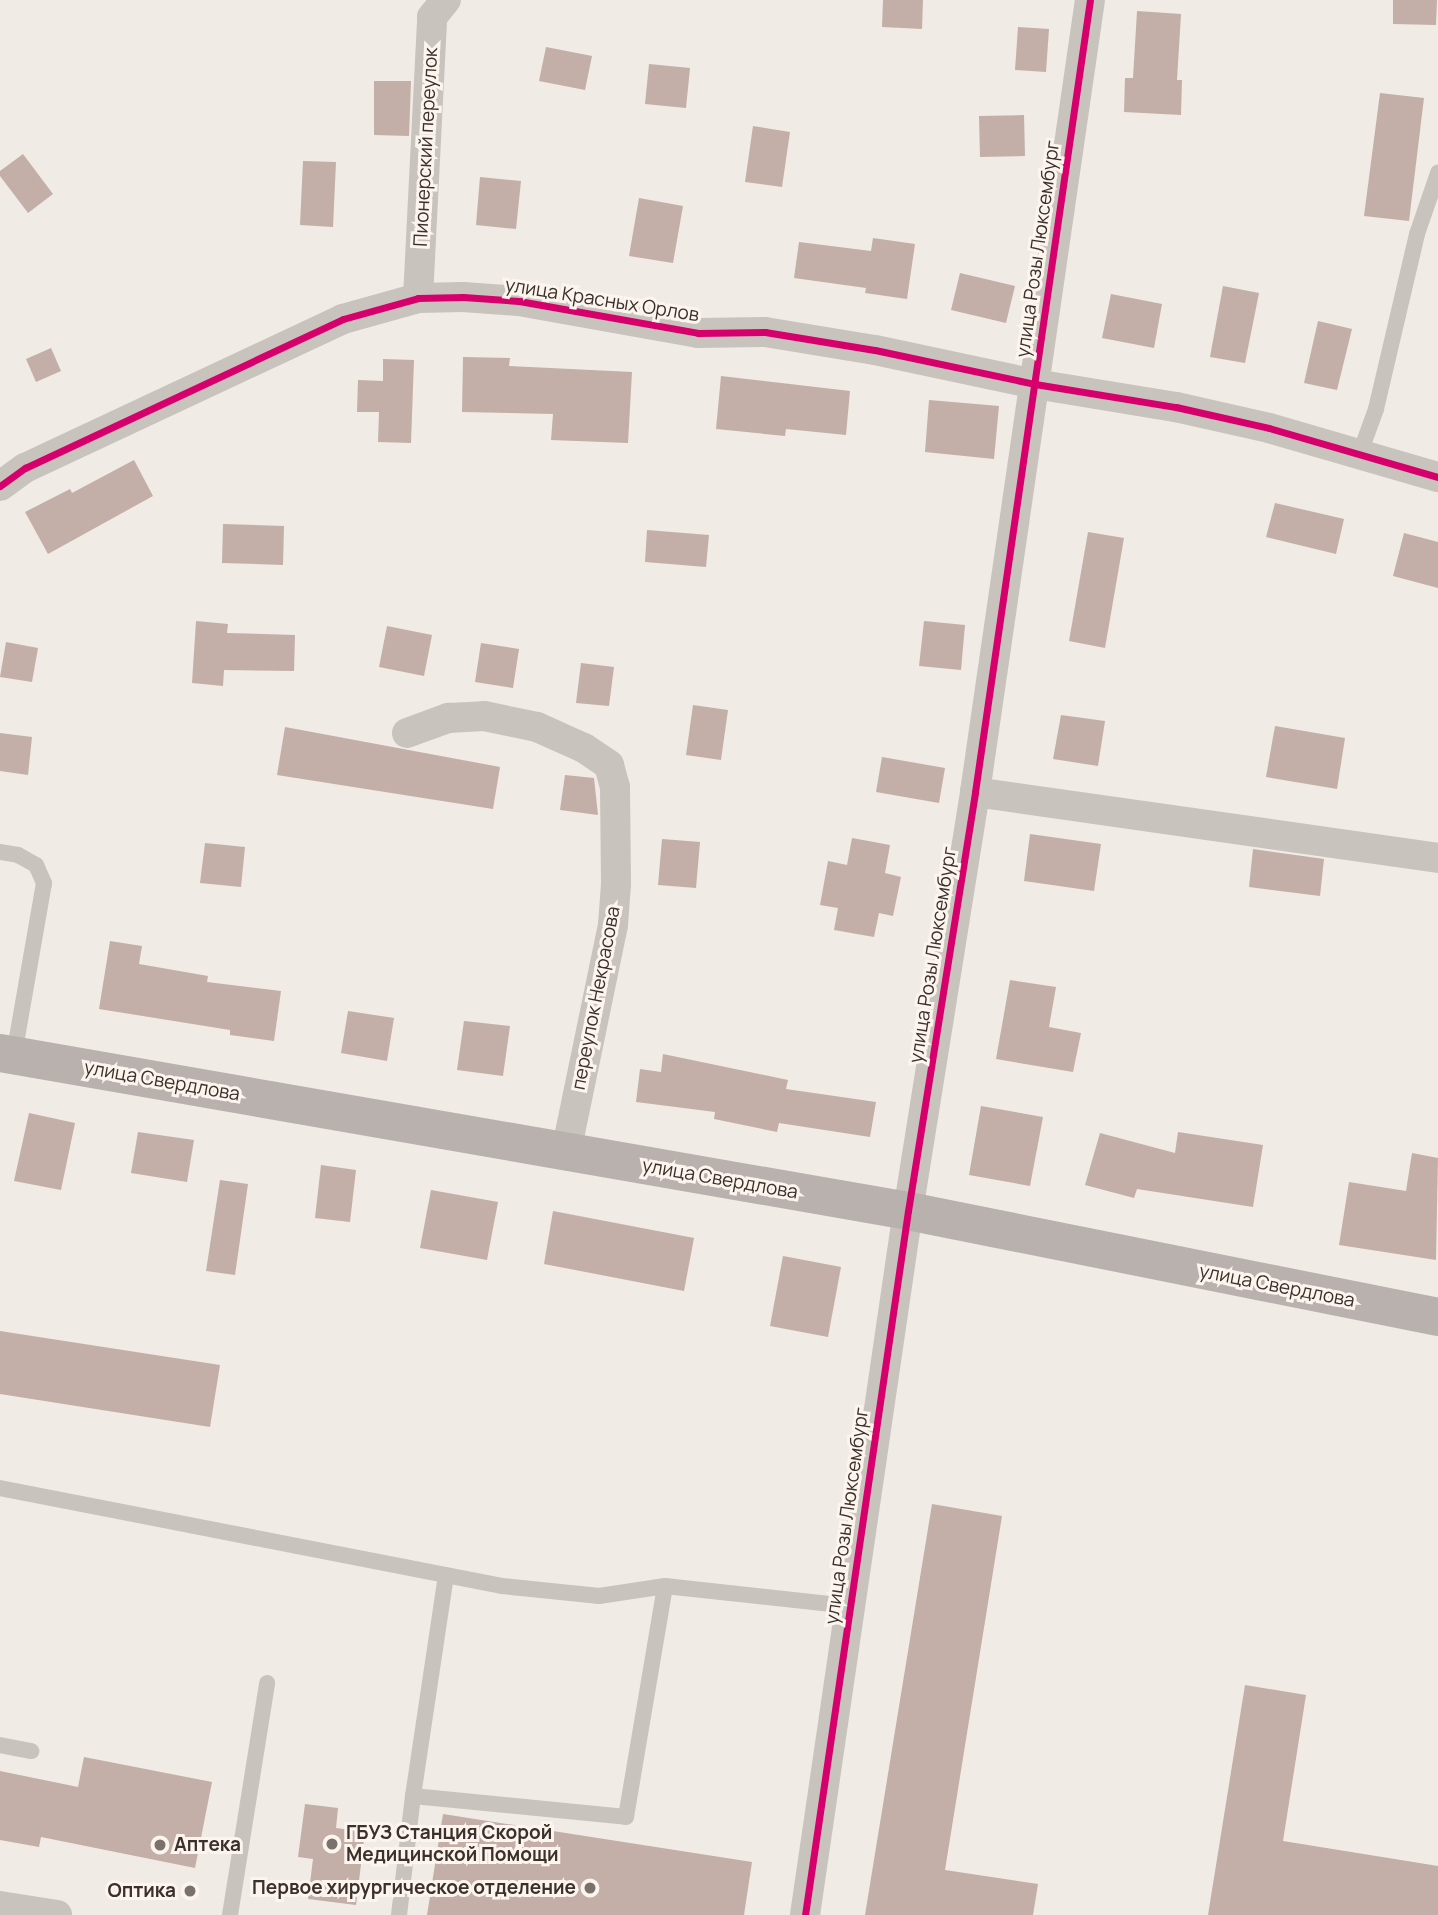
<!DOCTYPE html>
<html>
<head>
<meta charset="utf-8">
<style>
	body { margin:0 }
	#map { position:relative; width:1438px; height:1915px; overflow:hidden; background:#f0ebe5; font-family:Manrope,sans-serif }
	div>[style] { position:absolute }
	.building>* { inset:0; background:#c3afa7 }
	.service>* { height:16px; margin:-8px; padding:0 8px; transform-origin:8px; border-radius:8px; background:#c9c3be }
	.minor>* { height:30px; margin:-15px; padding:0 15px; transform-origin:15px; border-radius:15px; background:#c9c3be }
	.primary>* { height:38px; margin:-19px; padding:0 19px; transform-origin:19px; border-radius:19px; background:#b8b1ad }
	.cycleway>* { height:7px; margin:-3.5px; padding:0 3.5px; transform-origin:3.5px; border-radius:3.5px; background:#d6006c }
	.dots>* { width:19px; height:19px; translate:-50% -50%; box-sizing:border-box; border:4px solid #fbf5ee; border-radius:50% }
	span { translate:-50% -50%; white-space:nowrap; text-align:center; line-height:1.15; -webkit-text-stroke:6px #fbf5ee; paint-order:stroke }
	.street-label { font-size:19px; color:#3b302b }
	.poi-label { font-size:19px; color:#3b302b; font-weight:700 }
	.left { translate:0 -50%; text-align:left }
	.right { translate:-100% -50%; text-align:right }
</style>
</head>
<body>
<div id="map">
	<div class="building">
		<i style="clip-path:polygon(883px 0,923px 0,922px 29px,882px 27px)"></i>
		<i style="clip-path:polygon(1393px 0,1437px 0,1436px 25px,1393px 24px)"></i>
		<i style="clip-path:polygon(1137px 11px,1181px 14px,1177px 80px,1182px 80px,1181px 115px,1124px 112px,1125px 78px,1133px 78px)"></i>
		<i style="clip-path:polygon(1018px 27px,1049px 29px,1046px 72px,1015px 70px)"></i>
		<i style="clip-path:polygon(546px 47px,592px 56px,585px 90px,539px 81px)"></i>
		<i style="clip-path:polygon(649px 64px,690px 68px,686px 108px,645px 104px)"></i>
		<i style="clip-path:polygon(374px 81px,411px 81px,409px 136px,374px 135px)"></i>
		<i style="clip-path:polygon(1380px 93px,1424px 98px,1409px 221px,1364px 216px)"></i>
		<i style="clip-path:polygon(1024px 115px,1025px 156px,980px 157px,979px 116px)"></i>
		<i style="clip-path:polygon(753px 126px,790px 132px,782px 187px,745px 182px)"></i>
		<i style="clip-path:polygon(23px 154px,53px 194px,28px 213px,0 176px,0 171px)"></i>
		<i style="clip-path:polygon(303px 161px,336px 162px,333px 227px,300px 225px)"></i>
		<i style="clip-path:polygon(480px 177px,521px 181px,516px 229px,476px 225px)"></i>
		<i style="clip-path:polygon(639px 198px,683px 206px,673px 263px,629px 256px)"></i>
		<i style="clip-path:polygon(873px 238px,915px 244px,907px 299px,865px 293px,866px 288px,794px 278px,799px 242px,871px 251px)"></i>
		<i style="clip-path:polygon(960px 273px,1015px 286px,1006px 323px,951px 310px)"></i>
		<i style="clip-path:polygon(1223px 286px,1259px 293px,1245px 363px,1210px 357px)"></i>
		<i style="clip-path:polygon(1111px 294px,1162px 304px,1154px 348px,1102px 338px)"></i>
		<i style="clip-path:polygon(1318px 321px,1352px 329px,1337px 390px,1304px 383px)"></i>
		<i style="clip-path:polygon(51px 348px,61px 371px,36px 382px,26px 359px)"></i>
		<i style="clip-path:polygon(463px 357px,510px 358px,509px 366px,632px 372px,628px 443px,551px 440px,553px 414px,462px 412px)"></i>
		<i style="clip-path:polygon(383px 359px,414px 360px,411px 443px,378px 442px,379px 412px,357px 412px,358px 380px,383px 381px)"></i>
		<i style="clip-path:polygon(721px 376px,850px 391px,846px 435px,786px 429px,785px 436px,716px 429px)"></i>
		<i style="clip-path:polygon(929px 400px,999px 406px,994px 459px,925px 452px)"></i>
		<i style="clip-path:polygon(134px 460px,153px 496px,48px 554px,25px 512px,70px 489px,72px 493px)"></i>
		<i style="clip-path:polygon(1275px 503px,1344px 519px,1336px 554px,1266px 537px)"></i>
		<i style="clip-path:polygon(223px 524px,284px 526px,283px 565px,222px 563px)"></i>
		<i style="clip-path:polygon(647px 530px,709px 535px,706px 567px,645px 562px)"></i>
		<i style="clip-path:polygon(1088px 532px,1124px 538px,1105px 648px,1069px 641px)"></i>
		<i style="clip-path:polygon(1404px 533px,1438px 542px,1438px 588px,1393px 576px)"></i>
		<i style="clip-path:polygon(196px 621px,228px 624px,227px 633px,295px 635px,294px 671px,224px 670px,223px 686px,192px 683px)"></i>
		<i style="clip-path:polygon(924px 621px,965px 625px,961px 670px,919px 666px)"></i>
		<i style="clip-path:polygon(387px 626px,432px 635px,424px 676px,379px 667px)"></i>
		<i style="clip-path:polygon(6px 642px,38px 648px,32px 682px,0 677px)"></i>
		<i style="clip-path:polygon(481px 643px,519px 649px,513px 688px,475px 682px)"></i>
		<i style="clip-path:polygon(581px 663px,614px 667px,609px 706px,576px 703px)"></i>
		<i style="clip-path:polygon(693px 705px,728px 710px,721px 760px,686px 755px)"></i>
		<i style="clip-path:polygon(1061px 715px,1105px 721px,1098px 766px,1053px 759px)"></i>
		<i style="clip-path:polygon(1275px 726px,1345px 738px,1337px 789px,1266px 777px)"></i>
		<i style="clip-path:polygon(285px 727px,500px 767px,493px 809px,277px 775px)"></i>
		<i style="clip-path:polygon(0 733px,32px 737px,28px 775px,0 771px)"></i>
		<i style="clip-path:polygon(882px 757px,945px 768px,939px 803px,876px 792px)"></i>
		<i style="clip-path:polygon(565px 775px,594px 778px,598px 815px,560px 810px)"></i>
		<i style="clip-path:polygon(1030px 834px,1101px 844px,1094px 891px,1024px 881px)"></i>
		<i style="clip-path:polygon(852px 838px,890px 845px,885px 873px,901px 877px,893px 916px,879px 913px,874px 937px,834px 930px,838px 908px,820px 905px,828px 861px,847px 865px)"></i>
		<i style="clip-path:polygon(662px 839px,700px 842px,696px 888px,658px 885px)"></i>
		<i style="clip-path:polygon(205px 843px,245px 847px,241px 887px,200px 883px)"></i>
		<i style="clip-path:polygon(1253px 849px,1324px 859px,1320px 896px,1249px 887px)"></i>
		<i style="clip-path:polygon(110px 941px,142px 946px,139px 964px,208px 976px,207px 982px,281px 991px,274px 1041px,230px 1035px,230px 1030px,99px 1009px)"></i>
		<i style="clip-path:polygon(1010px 980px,1056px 987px,1049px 1027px,1081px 1033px,1073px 1072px,996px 1059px)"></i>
		<i style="clip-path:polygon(348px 1011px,394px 1018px,387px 1061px,341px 1053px)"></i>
		<i style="clip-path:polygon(464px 1021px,510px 1026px,503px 1076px,457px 1070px)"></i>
		<i style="clip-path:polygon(663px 1054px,788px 1080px,786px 1089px,876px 1102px,870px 1137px,779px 1123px,777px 1132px,714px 1119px,715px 1112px,636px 1102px,640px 1069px,661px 1072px)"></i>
		<i style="clip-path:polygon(981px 1106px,1043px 1117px,1030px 1186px,969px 1175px)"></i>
		<i style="clip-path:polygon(29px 1113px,75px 1123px,61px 1190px,14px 1181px)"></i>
		<i style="clip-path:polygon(138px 1132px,194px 1140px,187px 1182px,131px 1173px)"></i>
		<i style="clip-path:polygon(1178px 1132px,1263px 1145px,1253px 1207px,1137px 1189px,1134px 1198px,1085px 1185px,1100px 1133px,1175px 1153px)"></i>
		<i style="clip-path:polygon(1412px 1153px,1438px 1158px,1436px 1260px,1339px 1245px,1349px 1182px,1406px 1191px)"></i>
		<i style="clip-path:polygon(321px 1165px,356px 1170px,350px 1222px,315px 1218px)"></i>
		<i style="clip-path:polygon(220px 1180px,248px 1184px,235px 1275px,206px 1271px)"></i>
		<i style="clip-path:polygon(431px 1190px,498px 1202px,487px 1260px,420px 1248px)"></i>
		<i style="clip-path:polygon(553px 1211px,694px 1238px,684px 1291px,544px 1264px)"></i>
		<i style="clip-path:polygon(783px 1256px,841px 1267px,828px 1337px,770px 1326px)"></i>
		<i style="clip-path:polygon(0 1331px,220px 1365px,210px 1427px,0 1394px)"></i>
		<i style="clip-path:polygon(932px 1504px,1002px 1516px,945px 1870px,1038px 1884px,1033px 1915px,865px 1915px)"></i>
		<i style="clip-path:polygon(1245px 1685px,1306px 1695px,1283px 1841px,1438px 1866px,1438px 1915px,1208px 1915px)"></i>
		<i style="clip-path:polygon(84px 1757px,212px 1782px,195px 1868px,41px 1837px,39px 1847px,0 1840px,0 1771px,78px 1787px)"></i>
		<i style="clip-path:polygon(305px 1804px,338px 1808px,336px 1828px,365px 1832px,356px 1905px,308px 1899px,313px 1859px,298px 1857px)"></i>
		<i style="clip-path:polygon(443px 1814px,752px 1862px,744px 1915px,427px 1915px)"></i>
	</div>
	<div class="service">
		<i style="left:1359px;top:456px;width:50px;rotate:-70.1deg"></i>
		<i style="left:1376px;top:409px;width:180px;rotate:-76.8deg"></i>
		<i style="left:1417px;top:234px;width:65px;rotate:-71deg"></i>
		<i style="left:0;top:852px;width:18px;rotate:9deg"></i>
		<i style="left:18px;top:855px;width:21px;rotate:29deg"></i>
		<i style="left:36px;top:865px;width:20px;rotate:66deg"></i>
		<i style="left:44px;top:883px;width:175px;rotate:99.9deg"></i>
		<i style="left:0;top:1488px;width:511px;rotate:11.05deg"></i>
		<i style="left:502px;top:1586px;width:98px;rotate:5.9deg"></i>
		<i style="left:599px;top:1596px;width:67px;rotate:-8.6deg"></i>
		<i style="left:0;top:1745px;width:32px;rotate:11deg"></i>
		<i style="left:413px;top:1796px;width:223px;rotate:-81.5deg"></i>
		<i style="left:230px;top:1915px;width:235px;rotate:-80.9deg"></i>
		<i style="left:399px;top:1915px;width:120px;rotate:-83.3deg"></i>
		<i style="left:413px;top:1796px;width:214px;rotate:5.6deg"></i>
		<i style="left:626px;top:1817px;width:234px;rotate:-80.4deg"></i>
		<i style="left:665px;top:1586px;width:186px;rotate:6.2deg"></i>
	</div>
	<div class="minor">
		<i style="left:418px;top:298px;width:281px;rotate:-87.1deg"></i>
		<i style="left:432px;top:17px;width:22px;rotate:-51deg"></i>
		<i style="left:0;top:486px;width:31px;rotate:-36deg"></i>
		<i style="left:25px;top:468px;width:351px;rotate:-25.1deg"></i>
		<i style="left:343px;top:319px;width:78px;rotate:-15.6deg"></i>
		<i style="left:418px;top:298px;width:45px;rotate:-1.3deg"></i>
		<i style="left:463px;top:297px;width:56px;rotate:4.1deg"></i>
		<i style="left:519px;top:301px;width:182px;rotate:10.1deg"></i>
		<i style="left:698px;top:333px;width:67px;rotate:-0.9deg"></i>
		<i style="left:765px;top:332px;width:111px;rotate:9.3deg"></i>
		<i style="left:875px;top:350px;width:164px;rotate:12deg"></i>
		<i style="left:1035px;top:384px;width:143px;rotate:9.3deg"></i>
		<i style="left:1176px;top:407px;width:95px;rotate:12.7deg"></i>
		<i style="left:1269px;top:428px;width:176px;rotate:16.2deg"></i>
		<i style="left:407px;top:733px;width:44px;rotate:-20.1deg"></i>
		<i style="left:448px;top:718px;width:36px;rotate:-3deg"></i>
		<i style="left:484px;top:716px;width:54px;rotate:11.7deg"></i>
		<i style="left:537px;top:727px;width:51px;rotate:24.1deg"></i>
		<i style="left:584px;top:748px;width:30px;rotate:34deg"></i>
		<i style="left:609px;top:765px;width:23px;rotate:75deg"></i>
		<i style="left:615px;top:787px;width:97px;rotate:89.4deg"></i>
		<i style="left:616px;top:884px;width:41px;rotate:94.2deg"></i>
		<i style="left:613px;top:925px;width:232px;rotate:101.7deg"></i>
		<i style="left:975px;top:792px;width:468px;rotate:8.1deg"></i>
		<i style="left:0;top:1906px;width:58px;rotate:9deg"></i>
		<i style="left:805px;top:1915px;width:711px;rotate:-81.68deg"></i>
		<i style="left:908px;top:1211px;width:424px;rotate:-80.9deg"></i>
		<i style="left:975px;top:792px;width:800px;rotate:-81.74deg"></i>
	</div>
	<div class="primary">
		<i style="left:0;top:1053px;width:922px;rotate:9.87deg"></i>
		<i style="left:908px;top:1211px;width:540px;rotate:11.31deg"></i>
	</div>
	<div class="cycleway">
		<i style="left:0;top:486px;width:31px;rotate:-36deg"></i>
		<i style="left:25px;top:468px;width:351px;rotate:-25.1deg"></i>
		<i style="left:343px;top:319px;width:78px;rotate:-15.6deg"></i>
		<i style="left:418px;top:298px;width:45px;rotate:-1.3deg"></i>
		<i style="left:463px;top:297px;width:56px;rotate:4.1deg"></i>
		<i style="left:519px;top:301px;width:182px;rotate:10.1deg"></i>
		<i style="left:698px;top:333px;width:67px;rotate:-0.9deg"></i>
		<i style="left:765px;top:332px;width:111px;rotate:9.3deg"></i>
		<i style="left:875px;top:350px;width:164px;rotate:12deg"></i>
		<i style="left:1035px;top:384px;width:143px;rotate:9.3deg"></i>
		<i style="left:1176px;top:407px;width:95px;rotate:12.7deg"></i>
		<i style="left:1269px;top:428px;width:176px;rotate:16.2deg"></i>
		<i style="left:805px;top:1915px;width:711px;rotate:-81.68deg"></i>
		<i style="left:908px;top:1211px;width:424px;rotate:-80.9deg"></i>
		<i style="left:975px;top:792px;width:800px;rotate:-81.74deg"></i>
	</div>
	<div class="dots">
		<i style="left:332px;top:1844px;background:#7a716c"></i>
		<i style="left:160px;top:1845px;background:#7a716c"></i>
		<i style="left:590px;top:1888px;background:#7a716c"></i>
		<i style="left:190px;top:1891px;background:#7a716c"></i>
	</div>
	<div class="street-label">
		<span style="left:426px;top:147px;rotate:-87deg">Пионерский переулок</span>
		<span style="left:1038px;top:249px;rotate:-82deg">улица Розы Люксембург</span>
		<span style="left:602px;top:300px;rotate:9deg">улица Красных Орлов</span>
		<span style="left:933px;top:955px;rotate:-81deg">улица Розы Люксембург</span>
		<span style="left:596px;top:998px;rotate:-79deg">переулок Некрасова</span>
		<span style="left:162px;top:1081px;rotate:10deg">улица Свердлова</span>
		<span style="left:720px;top:1179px;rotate:10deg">улица Свердлова</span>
		<span style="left:1277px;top:1286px;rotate:11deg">улица Свердлова</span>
		<span style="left:847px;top:1516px;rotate:-82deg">улица Розы Люксембург</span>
	</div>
	<div class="poi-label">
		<span class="left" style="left:346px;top:1844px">ГБУЗ Станция Скорой<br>Медицинской Помощи</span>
		<span class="left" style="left:174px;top:1845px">Аптека</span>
		<span class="right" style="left:576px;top:1888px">Первое хирургическое отделение</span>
		<span class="right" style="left:176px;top:1891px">Оптика</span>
	</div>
</div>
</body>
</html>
